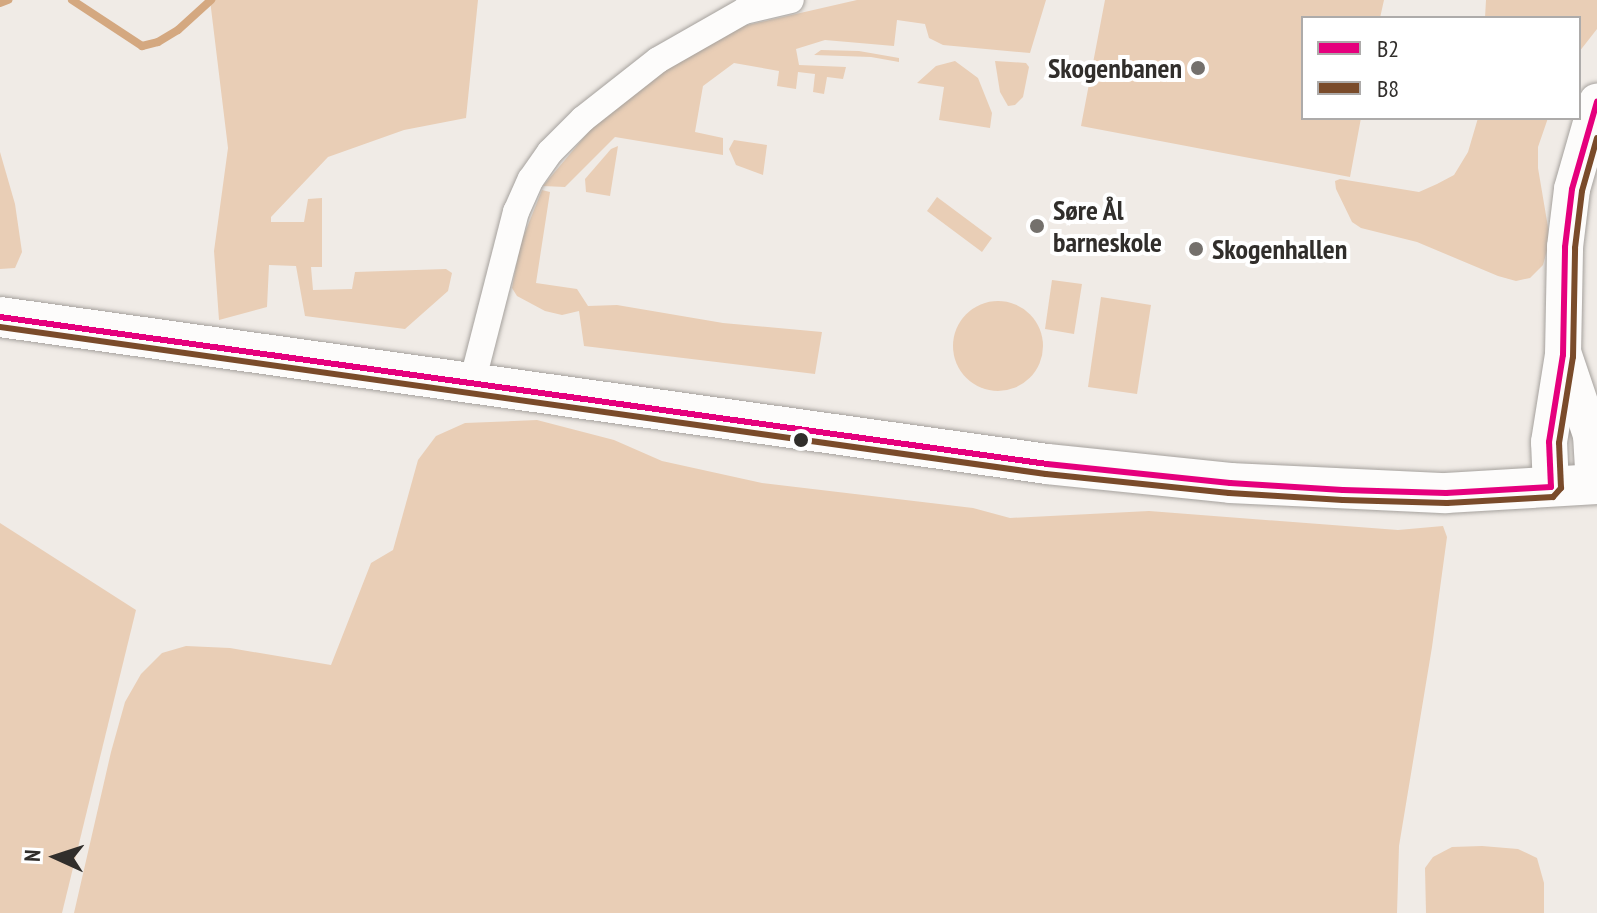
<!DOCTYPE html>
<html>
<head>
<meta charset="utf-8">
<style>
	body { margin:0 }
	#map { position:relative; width:1597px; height:913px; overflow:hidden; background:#f0ebe6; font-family:"PT Sans Narrow",sans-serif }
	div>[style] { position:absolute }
	.green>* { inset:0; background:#e9ceb6 }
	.round { border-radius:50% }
	.stream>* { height:8px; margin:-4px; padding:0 4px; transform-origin:4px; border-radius:4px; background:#d4a880 }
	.roads { filter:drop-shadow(0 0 2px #a5a19d) drop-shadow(0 0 2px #a5a19d) }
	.minor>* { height:26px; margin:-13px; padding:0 13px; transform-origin:13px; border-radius:13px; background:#fdfcfb }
	.secondary>* { height:36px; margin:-18px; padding:0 18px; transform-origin:18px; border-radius:18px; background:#fdfcfb }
	.primary>* { height:40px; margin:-20px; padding:0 20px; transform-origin:20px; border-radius:20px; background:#fdfcfb }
	.bus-1>* { height:6px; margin:-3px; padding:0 3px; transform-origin:3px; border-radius:3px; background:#e5007d }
	.bus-2>* { height:6px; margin:-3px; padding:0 3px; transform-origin:3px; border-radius:3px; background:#7a4b2a }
	.dots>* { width:22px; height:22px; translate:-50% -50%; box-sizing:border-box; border:4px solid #fff; border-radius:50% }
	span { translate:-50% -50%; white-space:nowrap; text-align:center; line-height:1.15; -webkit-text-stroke:8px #fff; paint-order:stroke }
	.poi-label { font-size:28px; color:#312e2b; font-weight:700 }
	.right { translate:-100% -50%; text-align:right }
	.left { translate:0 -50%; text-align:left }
	.legend { position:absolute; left:1301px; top:16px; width:280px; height:104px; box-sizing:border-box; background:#fff; border:2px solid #adabaa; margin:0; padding:10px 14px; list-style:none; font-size:24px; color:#312e2b }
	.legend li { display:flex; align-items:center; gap:16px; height:40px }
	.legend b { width:40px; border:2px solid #adabaa }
	.north { position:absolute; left:16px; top:817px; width:80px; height:80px; -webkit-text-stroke:6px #fff; paint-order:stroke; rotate:273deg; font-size:22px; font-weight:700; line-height:32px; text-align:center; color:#312e2b }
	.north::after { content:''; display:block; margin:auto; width:28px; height:36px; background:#312e2b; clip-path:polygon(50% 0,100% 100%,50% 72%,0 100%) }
</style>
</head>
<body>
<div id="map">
	<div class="green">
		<i style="clip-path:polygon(210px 0,478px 0,466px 118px,404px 130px,328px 157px,271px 217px,271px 222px,304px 222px,308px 199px,322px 198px,322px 267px,311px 267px,313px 290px,352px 289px,355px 272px,446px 269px,452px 273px,448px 291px,405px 329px,305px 316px,296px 266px,269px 265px,267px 307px,219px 320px,214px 251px,228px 148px)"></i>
		<i style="clip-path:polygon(857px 0,1046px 0,1030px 53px,943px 45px,929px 38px,925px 24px,897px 20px,894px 46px,825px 40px,796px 49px,799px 65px,846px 67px,843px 79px,827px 77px,824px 94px,813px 92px,815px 74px,798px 72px,796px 89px,777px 86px,779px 71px,734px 63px,703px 86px,695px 132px,723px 138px,723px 155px,615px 137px,565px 187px,543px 186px,591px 129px,648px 80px,743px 26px)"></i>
		<i style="clip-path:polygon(1105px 0,1384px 0,1380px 18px,1303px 18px,1303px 118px,1361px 118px,1350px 177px,1081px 126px)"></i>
		<i style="clip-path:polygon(1486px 0,1597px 0,1597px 29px,1579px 52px,1579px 18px,1485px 18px)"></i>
		<i style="clip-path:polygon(821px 50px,859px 51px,899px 58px,899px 62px,871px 57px,814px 55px)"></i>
		<i style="clip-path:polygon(955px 61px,978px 78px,992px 113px,990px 128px,939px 120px,944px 87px,917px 83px,936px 66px)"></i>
		<i style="clip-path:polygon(995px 61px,1026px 63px,1029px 67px,1023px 97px,1015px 105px,1008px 106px,1000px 92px)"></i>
		<i style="clip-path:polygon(1478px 118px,1548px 118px,1538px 147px,1538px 168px,1550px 239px,1543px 265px,1530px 278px,1516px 281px,1498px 276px,1417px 242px,1361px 228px,1352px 222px,1336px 189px,1335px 181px,1340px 179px,1419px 192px,1437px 184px,1454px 175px,1468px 152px)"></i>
		<i style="clip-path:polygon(734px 140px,767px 145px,763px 175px,736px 165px,729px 149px)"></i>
		<i style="clip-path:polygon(618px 146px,610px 196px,586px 192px,585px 179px,611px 149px)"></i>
		<i style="clip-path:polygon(0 152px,15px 204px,22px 252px,15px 268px,0 269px)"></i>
		<i style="clip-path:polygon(542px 190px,550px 192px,536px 283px,577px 289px,588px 306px,617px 305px,723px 323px,822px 332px,815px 374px,584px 346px,579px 311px,562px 315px,545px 311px,517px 296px,512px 288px,520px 245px)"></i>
		<i style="clip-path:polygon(937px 197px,992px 238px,982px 252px,927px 211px)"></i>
		<i style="clip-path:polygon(1052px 280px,1082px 284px,1074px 334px,1045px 329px)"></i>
		<i style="clip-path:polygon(1101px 297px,1151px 305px,1137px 394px,1088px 387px)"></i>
		<i class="round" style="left:953px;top:301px;width:90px;height:90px"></i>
		<i style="clip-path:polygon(537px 420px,614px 440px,662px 461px,762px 483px,973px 508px,1010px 518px,1149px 511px,1398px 530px,1443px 526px,1447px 537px,1432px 647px,1399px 846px,1397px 913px,74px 913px,111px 752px,125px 702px,141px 674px,162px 653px,186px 646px,230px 648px,331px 665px,371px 563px,393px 550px,418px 460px,436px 436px,465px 423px)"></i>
		<i style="clip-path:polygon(0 523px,136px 610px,62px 913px,0 913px)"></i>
		<i style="clip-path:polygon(1482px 846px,1518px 849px,1537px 858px,1544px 883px,1544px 913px,1426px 913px,1425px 868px,1433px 857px,1452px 847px)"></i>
	</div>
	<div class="stream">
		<i style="left:72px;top:0;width:84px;rotate:33.3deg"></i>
		<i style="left:142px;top:46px;width:16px;rotate:-14deg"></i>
		<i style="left:158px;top:42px;width:23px;rotate:-31deg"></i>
		<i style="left:178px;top:30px;width:45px;rotate:-42.3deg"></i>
		<i style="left:0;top:3px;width:9px;rotate:-21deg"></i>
	</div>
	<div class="roads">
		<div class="minor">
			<i style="left:472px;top:383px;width:177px;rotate:-75.6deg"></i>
			<i style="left:516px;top:212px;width:36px;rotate:-66deg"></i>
			<i style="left:531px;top:179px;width:33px;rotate:-55deg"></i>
			<i style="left:550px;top:152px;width:47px;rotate:-45deg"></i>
			<i style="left:583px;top:119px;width:95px;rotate:-38.2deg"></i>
			<i style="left:658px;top:60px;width:99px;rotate:-29.7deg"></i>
			<i style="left:744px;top:11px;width:48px;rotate:-13.2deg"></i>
		</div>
		<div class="secondary">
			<i style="left:1564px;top:355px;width:84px;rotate:71.4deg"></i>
			<i style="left:1591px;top:435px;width:50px;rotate:86.6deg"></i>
			<i style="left:1551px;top:487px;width:45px;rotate:-92.5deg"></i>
			<i style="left:1549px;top:442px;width:88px;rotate:-80.9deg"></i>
			<i style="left:1563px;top:355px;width:108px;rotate:-88.9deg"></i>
			<i style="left:1565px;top:247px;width:58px;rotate:-83.1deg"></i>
			<i style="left:1572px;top:189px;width:91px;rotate:-74deg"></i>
		</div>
		<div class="primary">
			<i style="left:0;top:317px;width:1057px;rotate:7.99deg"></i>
			<i style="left:1047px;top:464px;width:184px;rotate:5.9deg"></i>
			<i style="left:1230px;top:483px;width:216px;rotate:2.7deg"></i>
			<i style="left:1446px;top:493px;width:151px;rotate:-3.4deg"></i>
		</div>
	</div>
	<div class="bus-1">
		<i style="left:0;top:317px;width:1057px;rotate:7.99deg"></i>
		<i style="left:1047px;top:464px;width:184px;rotate:5.9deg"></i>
		<i style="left:1230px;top:483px;width:113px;rotate:3.5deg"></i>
		<i style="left:1343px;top:490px;width:103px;rotate:1.7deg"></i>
		<i style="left:1446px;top:493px;width:105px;rotate:-3.3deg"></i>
		<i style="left:1551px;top:487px;width:45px;rotate:-92.5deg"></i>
		<i style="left:1549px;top:442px;width:88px;rotate:-80.9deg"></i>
		<i style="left:1563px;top:355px;width:108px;rotate:-88.9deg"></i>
		<i style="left:1565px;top:247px;width:58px;rotate:-83.1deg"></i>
		<i style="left:1572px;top:189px;width:91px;rotate:-74deg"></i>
	</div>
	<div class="bus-2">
		<i style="left:0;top:327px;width:1056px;rotate:8deg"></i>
		<i style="left:1046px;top:474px;width:184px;rotate:5.9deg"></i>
		<i style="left:1229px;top:493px;width:114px;rotate:3.5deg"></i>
		<i style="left:1343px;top:500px;width:104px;rotate:1.7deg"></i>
		<i style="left:1447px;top:503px;width:106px;rotate:-3.2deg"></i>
		<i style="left:1553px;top:497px;width:12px;rotate:-48deg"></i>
		<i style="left:1561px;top:488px;width:45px;rotate:-92.5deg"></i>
		<i style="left:1559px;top:443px;width:87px;rotate:-80.8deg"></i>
		<i style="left:1573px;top:357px;width:109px;rotate:-88.9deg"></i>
		<i style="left:1575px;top:248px;width:57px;rotate:-83deg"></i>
		<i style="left:1582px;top:191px;width:55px;rotate:-74.2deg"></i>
	</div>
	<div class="dots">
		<i style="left:1198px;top:68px;background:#74706c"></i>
		<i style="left:1037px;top:226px;background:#74706c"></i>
		<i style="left:1196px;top:249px;background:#74706c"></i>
		<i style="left:801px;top:440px;background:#312e2b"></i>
	</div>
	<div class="poi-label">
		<span class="right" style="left:1182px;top:68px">Skogenbanen</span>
		<span class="left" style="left:1053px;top:226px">Søre Ål<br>barneskole</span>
		<span class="left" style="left:1212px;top:249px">Skogenhallen</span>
	</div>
	<ul class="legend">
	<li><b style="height:10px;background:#e5007d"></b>B2</li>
	<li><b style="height:10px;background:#7a4b2a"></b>B8</li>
	</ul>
	<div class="north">N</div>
</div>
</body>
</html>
